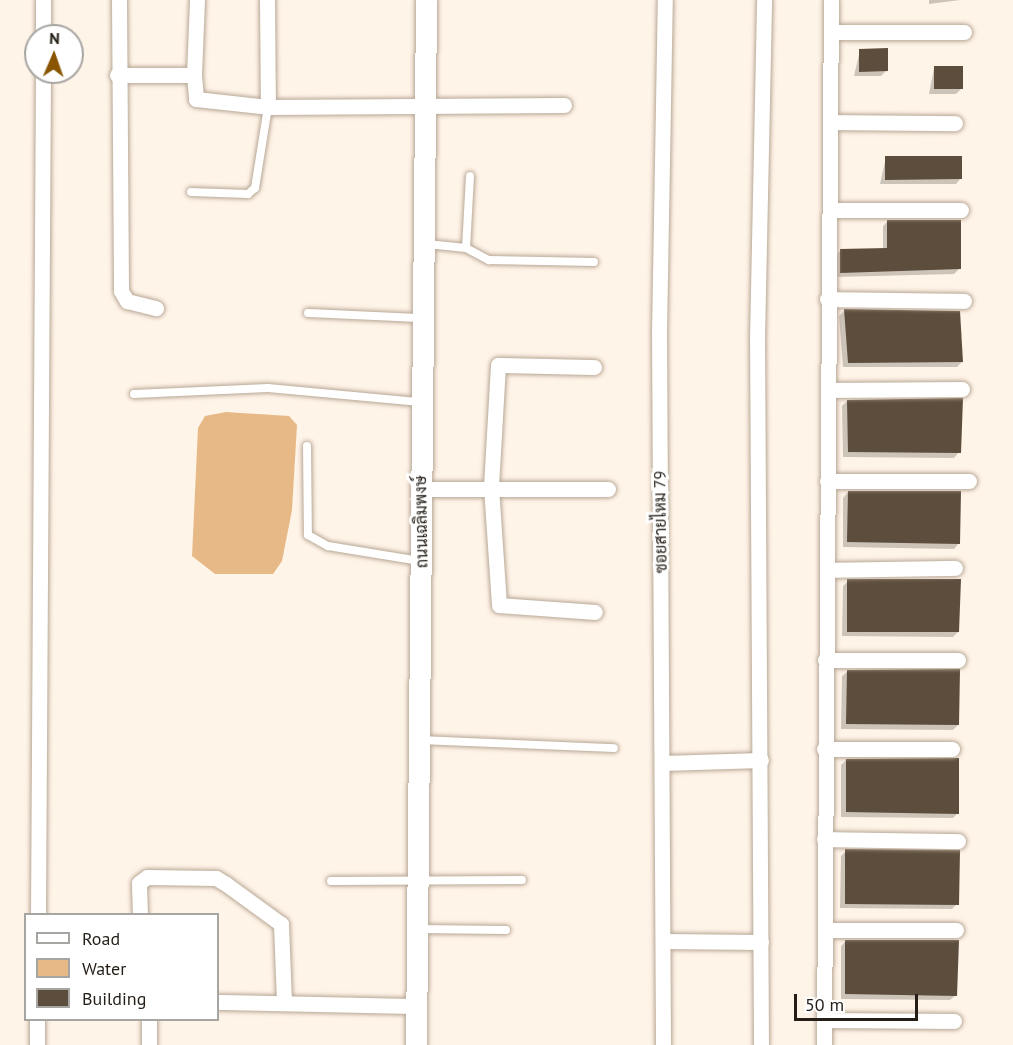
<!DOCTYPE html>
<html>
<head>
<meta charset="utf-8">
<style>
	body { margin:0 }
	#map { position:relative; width:1013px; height:1045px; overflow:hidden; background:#fff4e8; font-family:"PT Sans",Sarabun,sans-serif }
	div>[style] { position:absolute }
	.water>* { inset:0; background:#e7b986 }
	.shadow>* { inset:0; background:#0003 }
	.building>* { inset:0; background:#5c4d3c }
	.roads { filter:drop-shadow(0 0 2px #b8a795) drop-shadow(0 0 2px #b8a795) }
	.service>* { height:8px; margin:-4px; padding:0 4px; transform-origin:4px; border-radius:4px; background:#fff }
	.minor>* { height:15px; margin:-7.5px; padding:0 7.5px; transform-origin:7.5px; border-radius:7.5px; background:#fff }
	.secondary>* { height:21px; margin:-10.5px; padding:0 10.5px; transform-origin:10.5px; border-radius:10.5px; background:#fff }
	span { translate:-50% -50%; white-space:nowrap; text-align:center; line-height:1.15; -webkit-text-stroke:6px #fff; paint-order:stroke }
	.street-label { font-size:16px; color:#241e17 }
	.legend { position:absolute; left:24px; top:913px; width:195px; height:108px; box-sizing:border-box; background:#fff; border:2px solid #a7a5a2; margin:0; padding:8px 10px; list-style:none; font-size:18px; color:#241e17 }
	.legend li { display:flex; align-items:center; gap:12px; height:30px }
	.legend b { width:30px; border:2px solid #a7a5a2 }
	.north { position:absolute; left:24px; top:24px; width:60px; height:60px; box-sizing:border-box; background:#fff; border:2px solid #a7a5a2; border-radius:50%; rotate:2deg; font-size:16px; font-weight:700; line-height:24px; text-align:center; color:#241e17 }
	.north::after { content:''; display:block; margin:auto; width:21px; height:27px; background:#895500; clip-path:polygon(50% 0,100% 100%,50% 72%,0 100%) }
	.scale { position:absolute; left:794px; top:994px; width:124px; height:27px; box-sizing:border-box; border:3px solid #241e17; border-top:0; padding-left:8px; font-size:18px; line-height:21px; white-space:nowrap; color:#241e17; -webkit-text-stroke:4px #fff; paint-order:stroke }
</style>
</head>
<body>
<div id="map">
	<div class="water">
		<i style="clip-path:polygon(226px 412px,289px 416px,297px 425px,292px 510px,282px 561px,273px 574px,215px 574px,192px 556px,198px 428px,205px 416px)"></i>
	</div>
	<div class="shadow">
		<i style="clip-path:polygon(929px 0,960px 0,929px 4px)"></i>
		<i style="clip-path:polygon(860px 50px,886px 71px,881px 76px,854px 76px)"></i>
		<i style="clip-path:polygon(934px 68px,961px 89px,956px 94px,929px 94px)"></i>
		<i style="clip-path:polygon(886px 157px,961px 178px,956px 184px,880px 184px)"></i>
		<i style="clip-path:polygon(888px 221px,959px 269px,954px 274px,835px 277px,835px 256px,840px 251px,883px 250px,883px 226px)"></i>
		<i style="clip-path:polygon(844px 311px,962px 362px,957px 367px,843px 367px,839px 316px)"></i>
		<i style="clip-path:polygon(847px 401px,959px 452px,954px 458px,843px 457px,842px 406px)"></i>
		<i style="clip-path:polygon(848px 492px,959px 543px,954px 549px,843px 547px,843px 498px)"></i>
		<i style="clip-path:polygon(848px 581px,958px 632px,953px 637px,842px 636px,843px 586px)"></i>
		<i style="clip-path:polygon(848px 671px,958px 725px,953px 730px,841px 729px,842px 676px)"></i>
		<i style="clip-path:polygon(846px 760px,958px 813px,953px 818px,841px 817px,841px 765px)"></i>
		<i style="clip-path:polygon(846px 851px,957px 904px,952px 909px,840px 908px,841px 856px)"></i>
		<i style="clip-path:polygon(846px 941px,956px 995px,950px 1000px,841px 999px,841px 946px)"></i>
	</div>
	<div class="building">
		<i style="clip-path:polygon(888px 48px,888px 71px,859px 72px,859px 49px)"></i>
		<i style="clip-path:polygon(934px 66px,963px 66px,963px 89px,934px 89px)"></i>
		<i style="clip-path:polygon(885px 156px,962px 156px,962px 179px,885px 180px)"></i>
		<i style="clip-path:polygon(887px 220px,961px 220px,961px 269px,840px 273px,840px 249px,887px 248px)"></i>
		<i style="clip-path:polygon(844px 309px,960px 311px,963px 362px,848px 363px)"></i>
		<i style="clip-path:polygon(963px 398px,961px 453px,848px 452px,847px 400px)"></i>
		<i style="clip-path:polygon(848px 491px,961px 491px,960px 544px,847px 542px)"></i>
		<i style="clip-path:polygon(847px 579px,961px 579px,959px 632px,847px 632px)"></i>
		<i style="clip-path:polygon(960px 669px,959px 725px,846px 724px,847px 670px)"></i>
		<i style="clip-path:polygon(959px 758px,959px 814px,846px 812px,846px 759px)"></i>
		<i style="clip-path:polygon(845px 849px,960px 850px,959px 905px,845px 904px)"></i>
		<i style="clip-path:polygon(845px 940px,959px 940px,957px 996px,845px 994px)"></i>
	</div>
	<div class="roads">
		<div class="service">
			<i style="left:191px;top:192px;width:57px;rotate:2deg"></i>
			<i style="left:248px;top:194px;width:9px;rotate:-41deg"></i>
			<i style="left:255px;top:188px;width:82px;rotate:-80.9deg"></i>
			<i style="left:427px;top:244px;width:39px;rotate:6deg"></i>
			<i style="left:466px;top:248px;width:26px;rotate:28deg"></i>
			<i style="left:489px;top:260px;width:105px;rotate:1.1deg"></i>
			<i style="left:466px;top:248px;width:72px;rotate:-86.8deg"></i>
			<i style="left:308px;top:313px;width:112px;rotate:2.6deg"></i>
			<i style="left:134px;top:394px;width:134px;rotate:-2.6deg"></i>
			<i style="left:268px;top:388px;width:153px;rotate:5.3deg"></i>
			<i style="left:307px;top:446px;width:89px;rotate:89.4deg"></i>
			<i style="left:308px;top:535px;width:23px;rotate:29deg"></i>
			<i style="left:328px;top:546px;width:93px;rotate:9.3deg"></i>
			<i style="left:420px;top:740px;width:194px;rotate:2.4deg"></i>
			<i style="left:331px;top:881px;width:191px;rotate:-0.3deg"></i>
			<i style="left:418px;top:929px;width:88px;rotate:0.7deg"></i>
		</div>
		<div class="minor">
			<i style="left:119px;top:0;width:291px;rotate:89.6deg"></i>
			<i style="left:121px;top:291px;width:12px;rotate:59deg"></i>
			<i style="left:127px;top:301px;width:30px;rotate:14deg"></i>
			<i style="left:267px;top:0;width:107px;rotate:89.5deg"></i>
			<i style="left:831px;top:32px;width:133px"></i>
			<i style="left:43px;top:36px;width:36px;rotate:-90deg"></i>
			<i style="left:117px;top:75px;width:77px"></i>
			<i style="left:194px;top:75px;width:24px;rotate:85deg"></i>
			<i style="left:196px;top:99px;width:72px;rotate:6.3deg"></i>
			<i style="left:268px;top:107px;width:296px;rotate:-0.4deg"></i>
			<i style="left:194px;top:75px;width:75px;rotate:-87.7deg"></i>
			<i style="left:830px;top:122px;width:125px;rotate:0.5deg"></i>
			<i style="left:830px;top:210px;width:131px"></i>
			<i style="left:827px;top:299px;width:137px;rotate:0.8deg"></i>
			<i style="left:594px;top:367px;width:96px;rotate:-178.8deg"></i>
			<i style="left:498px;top:365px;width:122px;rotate:93.3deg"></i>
			<i style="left:491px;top:487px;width:118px;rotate:86.1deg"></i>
			<i style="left:499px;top:605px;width:96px;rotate:4.2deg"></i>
			<i style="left:828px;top:390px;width:134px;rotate:-0.4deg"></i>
			<i style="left:827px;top:481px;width:142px"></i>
			<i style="left:420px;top:489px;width:188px"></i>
			<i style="left:827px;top:570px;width:128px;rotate:-0.9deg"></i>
			<i style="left:825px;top:660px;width:133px"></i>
			<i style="left:824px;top:749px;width:128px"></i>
			<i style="left:663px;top:763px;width:98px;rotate:-1.8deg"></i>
			<i style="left:824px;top:839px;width:134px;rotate:0.9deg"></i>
			<i style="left:38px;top:914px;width:842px;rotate:-89.66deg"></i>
			<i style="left:140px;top:914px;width:31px;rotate:-92deg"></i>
			<i style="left:139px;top:883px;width:10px;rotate:-37deg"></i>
			<i style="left:147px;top:877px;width:69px;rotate:0.8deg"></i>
			<i style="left:216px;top:878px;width:12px;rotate:31deg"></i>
			<i style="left:226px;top:884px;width:68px;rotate:36deg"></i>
			<i style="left:281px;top:924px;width:78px;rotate:87.8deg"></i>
			<i style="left:825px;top:930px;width:131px"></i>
			<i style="left:663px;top:941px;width:98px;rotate:0.6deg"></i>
			<i style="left:218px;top:1002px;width:199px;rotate:1.2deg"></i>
			<i style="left:149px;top:1020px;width:25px;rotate:90deg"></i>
			<i style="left:825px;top:1020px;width:129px;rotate:0.4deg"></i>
			<i style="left:37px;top:1045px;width:25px;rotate:-90deg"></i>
			<i style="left:663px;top:1045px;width:712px;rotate:-90.32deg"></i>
			<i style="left:659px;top:333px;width:333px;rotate:-89deg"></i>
			<i style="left:761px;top:1045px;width:706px;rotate:-90.32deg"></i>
			<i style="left:757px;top:339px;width:339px;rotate:-88.8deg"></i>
			<i style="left:824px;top:1045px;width:1045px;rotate:-89.62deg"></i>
		</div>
		<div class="secondary">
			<i style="left:416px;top:1045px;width:1045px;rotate:-89.45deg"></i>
		</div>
	</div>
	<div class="street-label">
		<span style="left:421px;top:522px;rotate:-91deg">ถนนเฉลิมพงษ์</span>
		<span style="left:660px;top:522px;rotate:-91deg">ซอยสายไหม 79</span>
	</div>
	<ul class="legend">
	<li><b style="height:8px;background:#fff"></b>Road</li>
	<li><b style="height:16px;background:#e7b986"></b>Water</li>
	<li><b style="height:16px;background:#5c4d3c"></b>Building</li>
	</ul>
	<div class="north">N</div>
	<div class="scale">50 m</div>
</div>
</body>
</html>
